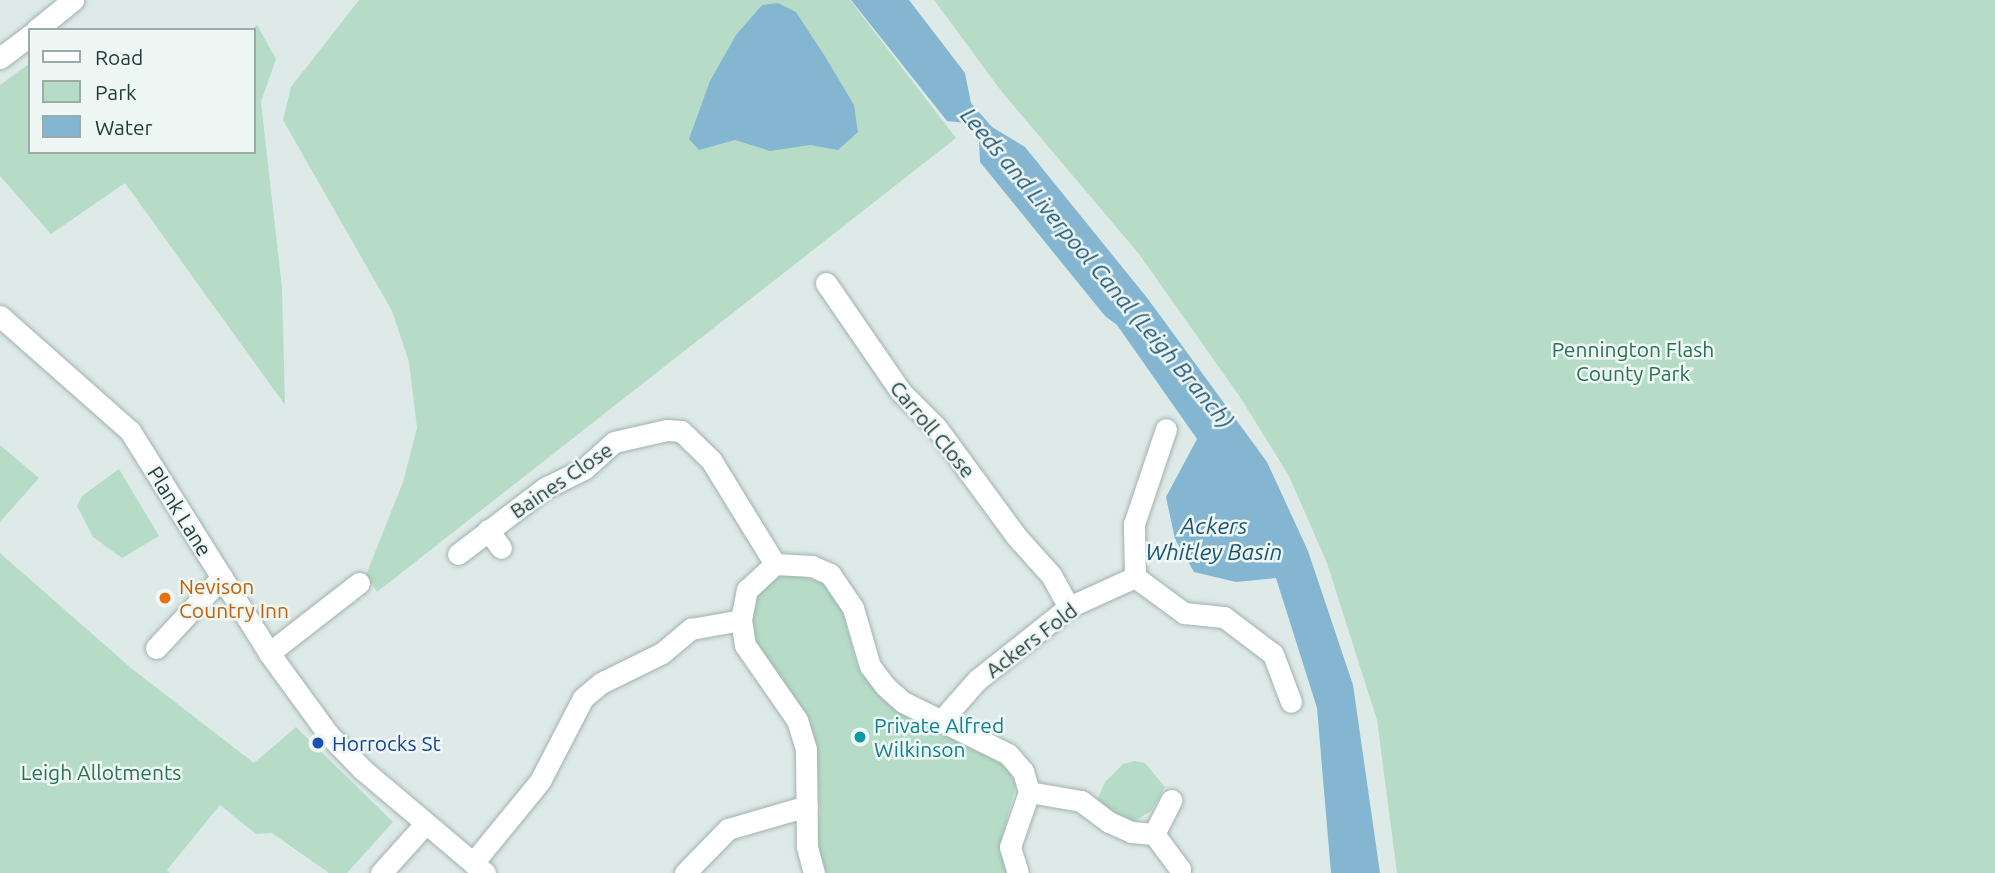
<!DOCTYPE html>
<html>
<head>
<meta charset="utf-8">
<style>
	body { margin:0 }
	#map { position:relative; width:1995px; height:873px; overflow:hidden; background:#deeae7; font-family:Ubuntu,sans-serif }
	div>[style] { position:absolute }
	.green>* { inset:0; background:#b6dcc7 }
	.water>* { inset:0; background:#84b6d1 }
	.roads { filter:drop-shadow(0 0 2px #a1b2af) drop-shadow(0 0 2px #a1b2af) }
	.minor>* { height:21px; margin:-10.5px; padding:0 10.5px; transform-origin:10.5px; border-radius:10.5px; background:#fff }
	.tertiary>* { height:21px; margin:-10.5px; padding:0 10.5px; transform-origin:10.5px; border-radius:10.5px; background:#fff }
	.dots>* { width:19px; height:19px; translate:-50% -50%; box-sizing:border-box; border:4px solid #eef7f4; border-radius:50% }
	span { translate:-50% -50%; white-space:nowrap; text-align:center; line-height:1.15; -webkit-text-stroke:5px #eef7f4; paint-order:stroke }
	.park-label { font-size:21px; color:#297152 }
	.street-label { font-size:21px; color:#1f3a38 }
	.food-label { font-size:21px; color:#c56008 }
	.left { translate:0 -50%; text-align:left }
	.culture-label { font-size:21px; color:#0d838f }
	.transit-label { font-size:21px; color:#164399 }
	.water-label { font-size:23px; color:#195476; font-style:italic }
	.legend { position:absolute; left:28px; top:28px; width:228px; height:126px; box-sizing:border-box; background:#eef7f4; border:2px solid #9baba9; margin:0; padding:9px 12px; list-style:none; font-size:21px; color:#1f3a38 }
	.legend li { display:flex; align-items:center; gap:14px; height:35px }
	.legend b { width:35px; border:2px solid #9baba9 }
</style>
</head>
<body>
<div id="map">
	<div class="green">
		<i style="clip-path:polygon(359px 0,850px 0,956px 138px,377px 592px,366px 575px,403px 482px,417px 428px,409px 362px,392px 311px,283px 120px,291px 87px)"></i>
		<i style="clip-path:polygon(934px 0,1995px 0,1995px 873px,1397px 873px,1377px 720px,1327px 563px,1289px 476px,1240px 397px,1139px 254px,1002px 92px)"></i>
		<i style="clip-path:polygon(257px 25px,276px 59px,261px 102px,282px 288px,285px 405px,125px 183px,51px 234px,0 176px,0 85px,30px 63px,30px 152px,254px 152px,252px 30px)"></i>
		<i style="clip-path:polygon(0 445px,39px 478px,0 522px)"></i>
		<i style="clip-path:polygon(119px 469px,159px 536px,122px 558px,93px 537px,77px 506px,82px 496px)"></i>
		<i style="clip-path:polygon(0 553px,131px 668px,254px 763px,296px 727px,393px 822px,347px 873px,329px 873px,272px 833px,256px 834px,220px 805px,167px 870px,170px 873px,0 873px)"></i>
		<i style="clip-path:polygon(796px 575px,824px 583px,840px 602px,857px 665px,883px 698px,903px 714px,1006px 765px,1016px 785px,1002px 837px,1006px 873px,827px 873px,821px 865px,816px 850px,820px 811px,815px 750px,806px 716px,755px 644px,750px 627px,757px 593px,777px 576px)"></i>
		<i style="clip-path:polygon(1135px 761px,1145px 763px,1165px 787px,1151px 811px,1131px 823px,1099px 804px,1098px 798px,1105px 782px,1123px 764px)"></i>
	</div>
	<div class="water">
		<i style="clip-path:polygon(851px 0,909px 0,965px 73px,971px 103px,992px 127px,1025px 147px,1148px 299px,1267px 462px,1308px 551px,1353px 685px,1380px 873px,1331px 873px,1317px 708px,1276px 578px,1236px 582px,1194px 572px,1175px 539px,1166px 497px,1197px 439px,1117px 325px,1105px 316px,980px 162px,979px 141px,965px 123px,947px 121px)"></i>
		<i style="clip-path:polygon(778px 3px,796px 12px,826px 58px,854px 105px,858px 132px,838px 150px,810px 145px,770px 151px,735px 140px,699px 150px,689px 139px,710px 81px,736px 35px,762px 5px)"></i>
	</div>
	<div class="roads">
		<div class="minor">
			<i style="left:36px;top:30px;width:48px;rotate:-39deg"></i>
			<i style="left:0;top:58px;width:38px;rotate:-37deg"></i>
			<i style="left:826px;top:283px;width:132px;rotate:55.5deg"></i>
			<i style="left:901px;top:392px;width:49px;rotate:45deg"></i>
			<i style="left:936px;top:427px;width:135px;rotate:53.7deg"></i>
			<i style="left:1016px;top:536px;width:52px;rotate:48.1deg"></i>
			<i style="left:1051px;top:575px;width:37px;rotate:61deg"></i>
			<i style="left:488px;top:530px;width:22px;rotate:54deg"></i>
			<i style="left:458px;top:554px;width:109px;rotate:-37.2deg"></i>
			<i style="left:545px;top:488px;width:43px;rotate:-26deg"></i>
			<i style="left:584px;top:469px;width:40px;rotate:-42deg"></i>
			<i style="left:614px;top:442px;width:54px;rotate:-12.8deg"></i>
			<i style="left:667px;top:430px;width:14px;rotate:4deg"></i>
			<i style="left:681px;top:431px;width:42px;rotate:44deg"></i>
			<i style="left:711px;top:460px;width:122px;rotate:58.4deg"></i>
			<i style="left:1135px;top:577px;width:53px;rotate:-91.1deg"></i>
			<i style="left:1134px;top:524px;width:100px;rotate:-71.4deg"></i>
			<i style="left:156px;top:648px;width:97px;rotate:-47.1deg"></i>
			<i style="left:269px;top:653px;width:114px;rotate:-37.9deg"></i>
			<i style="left:941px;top:721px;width:55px;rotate:-48.7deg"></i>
			<i style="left:977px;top:680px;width:117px;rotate:-38.4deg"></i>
			<i style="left:1069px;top:607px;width:72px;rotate:-24.4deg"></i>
			<i style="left:1135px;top:577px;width:61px;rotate:36.3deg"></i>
			<i style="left:1184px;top:613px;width:40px;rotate:5.7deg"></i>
			<i style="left:1224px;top:617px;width:61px;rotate:37.1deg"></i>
			<i style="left:1273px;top:654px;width:51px;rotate:69.4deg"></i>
			<i style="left:1029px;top:792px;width:53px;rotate:9.8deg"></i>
			<i style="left:1081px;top:801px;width:35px;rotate:37deg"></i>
			<i style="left:1109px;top:822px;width:24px;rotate:24deg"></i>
			<i style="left:1131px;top:832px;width:23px;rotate:5deg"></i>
			<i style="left:1154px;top:834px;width:38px;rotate:-63deg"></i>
			<i style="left:1154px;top:834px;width:44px;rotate:53.4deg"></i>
			<i style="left:473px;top:863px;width:106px;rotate:-50.7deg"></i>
			<i style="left:540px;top:781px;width:93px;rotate:-62.6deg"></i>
			<i style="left:583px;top:698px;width:23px;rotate:-40deg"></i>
			<i style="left:601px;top:683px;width:68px;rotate:-26.2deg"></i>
			<i style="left:662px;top:653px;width:38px;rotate:-40deg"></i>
			<i style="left:691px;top:629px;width:51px;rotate:-10.2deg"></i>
			<i style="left:381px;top:873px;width:66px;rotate:-48.1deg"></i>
			<i style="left:685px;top:873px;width:62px;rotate:-45.7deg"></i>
			<i style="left:728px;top:829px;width:82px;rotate:-16.2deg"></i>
			<i style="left:814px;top:873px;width:27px;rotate:-105deg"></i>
			<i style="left:807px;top:847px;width:98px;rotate:-90.6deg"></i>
			<i style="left:806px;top:749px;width:30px;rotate:-107deg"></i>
			<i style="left:797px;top:720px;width:91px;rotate:-124.7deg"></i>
			<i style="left:745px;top:645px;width:25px;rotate:-99deg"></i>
			<i style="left:741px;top:620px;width:31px;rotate:-79deg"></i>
			<i style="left:747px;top:590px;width:38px;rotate:-43deg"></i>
			<i style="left:775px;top:564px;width:37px;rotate:3deg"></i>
			<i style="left:812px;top:566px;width:20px;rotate:24deg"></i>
			<i style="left:830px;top:574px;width:41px;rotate:55.9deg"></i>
			<i style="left:853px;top:608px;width:60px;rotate:73.7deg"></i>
			<i style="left:870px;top:666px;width:25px;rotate:53deg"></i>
			<i style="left:885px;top:686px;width:24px;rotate:42deg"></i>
			<i style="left:903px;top:702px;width:117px;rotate:26.3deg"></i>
			<i style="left:1008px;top:754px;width:23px;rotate:49deg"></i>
			<i style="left:1023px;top:771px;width:22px;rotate:74deg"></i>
			<i style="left:1029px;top:792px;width:58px;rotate:109.1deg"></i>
			<i style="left:1010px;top:847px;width:27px;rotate:73deg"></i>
		</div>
		<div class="tertiary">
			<i style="left:0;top:316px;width:174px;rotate:41.5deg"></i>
			<i style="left:130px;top:431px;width:262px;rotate:57.9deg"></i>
			<i style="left:269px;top:653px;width:100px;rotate:53.9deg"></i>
			<i style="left:328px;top:734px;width:49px;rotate:45.8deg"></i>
			<i style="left:362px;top:769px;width:161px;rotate:40.2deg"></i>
		</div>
	</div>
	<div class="dots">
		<i style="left:165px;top:598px;background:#e8710a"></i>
		<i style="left:860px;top:737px;background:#0f9aa8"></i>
		<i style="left:318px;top:743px;background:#1a4fb4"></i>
	</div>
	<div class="park-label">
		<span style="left:1633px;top:361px">Pennington Flash<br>County Park</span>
		<span style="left:101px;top:772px">Leigh Allotments</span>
	</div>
	<div class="street-label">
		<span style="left:933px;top:429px;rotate:50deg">Carroll Close</span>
		<span style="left:561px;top:480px;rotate:-34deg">Baines Close</span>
		<span style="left:180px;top:511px;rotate:58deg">Plank Lane</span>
		<span style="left:1031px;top:640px;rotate:-37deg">Ackers Fold</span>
	</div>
	<div class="food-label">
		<span class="left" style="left:179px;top:598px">Nevison<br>Country Inn</span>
	</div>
	<div class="culture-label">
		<span class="left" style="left:874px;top:737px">Private Alfred<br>Wilkinson</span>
	</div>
	<div class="transit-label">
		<span class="left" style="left:332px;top:743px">Horrocks St</span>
	</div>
	<div class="water-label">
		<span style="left:1097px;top:268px;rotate:50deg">Leeds and Liverpool Canal (Leigh Branch)</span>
		<span style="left:1214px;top:539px">Ackers<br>Whitley Basin</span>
	</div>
	<ul class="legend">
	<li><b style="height:9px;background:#fff"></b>Road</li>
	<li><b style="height:19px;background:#b6dcc7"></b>Park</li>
	<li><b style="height:19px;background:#84b6d1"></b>Water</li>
	</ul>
</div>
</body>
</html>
